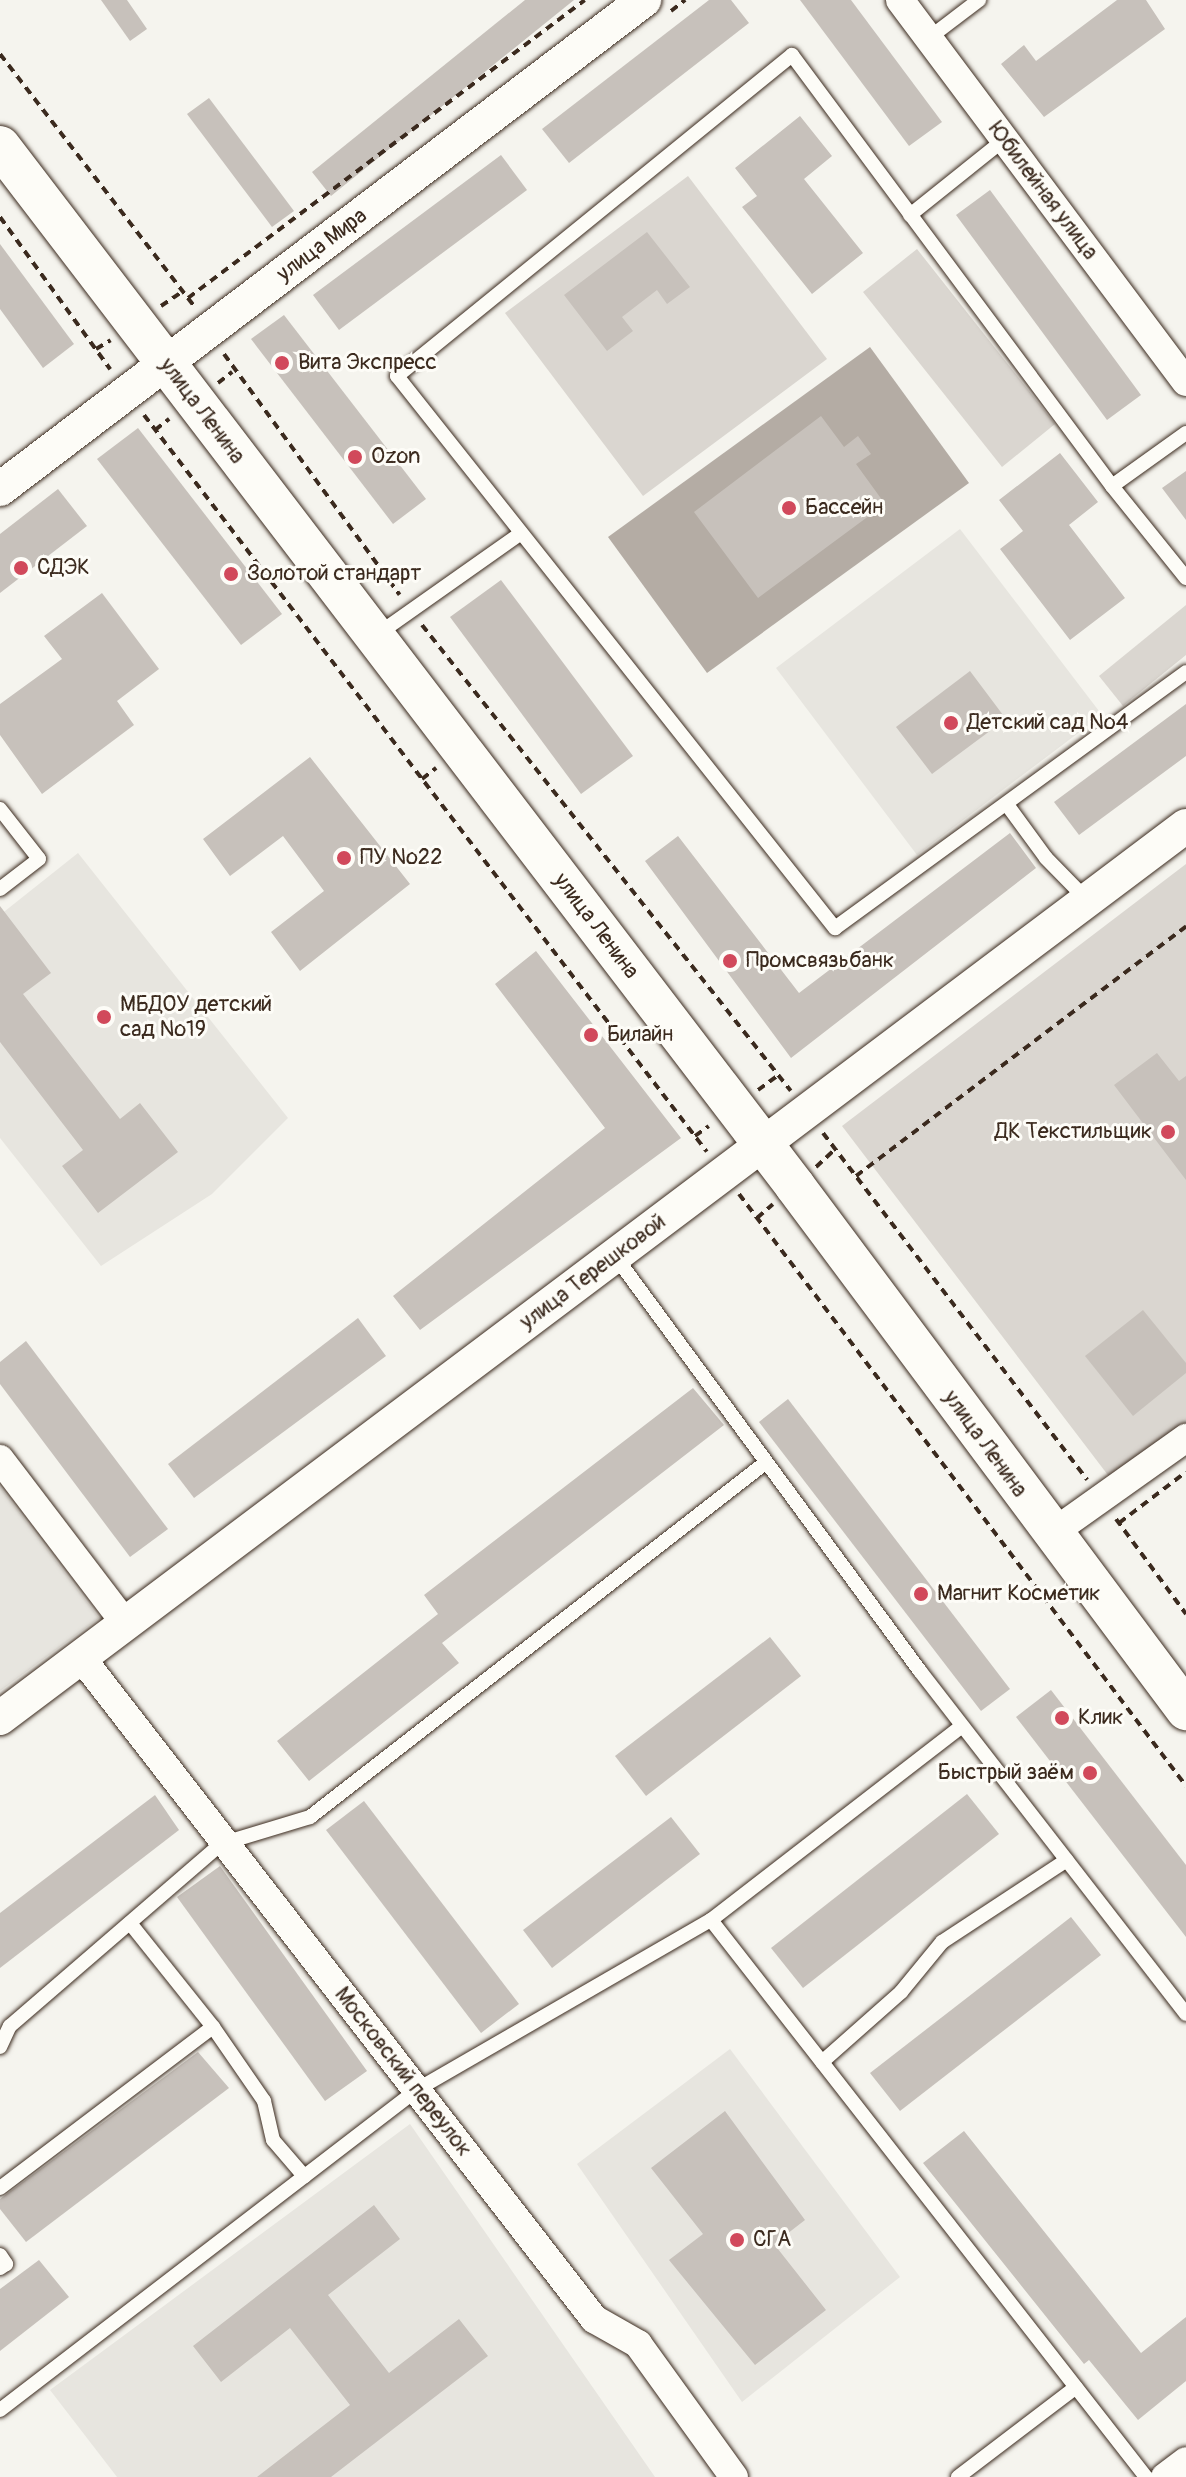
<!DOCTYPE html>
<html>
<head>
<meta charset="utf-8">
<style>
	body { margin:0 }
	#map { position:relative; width:1186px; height:2477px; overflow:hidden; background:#f5f4ee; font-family:Pangolin,sans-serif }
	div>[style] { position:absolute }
	.built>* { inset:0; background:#e7e5df }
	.green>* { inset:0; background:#dad6d0 }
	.water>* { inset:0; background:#b4aca4 }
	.building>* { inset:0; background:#c7c1bb }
	.path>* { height:4px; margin-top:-2px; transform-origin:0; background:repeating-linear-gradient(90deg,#3b2a1e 0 8px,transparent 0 14px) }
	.roads { filter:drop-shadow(0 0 2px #3b2a1e) drop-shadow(0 0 2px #3b2a1e) }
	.service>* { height:14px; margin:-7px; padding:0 7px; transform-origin:7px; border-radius:7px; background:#fdfcf7 }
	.minor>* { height:28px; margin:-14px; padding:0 14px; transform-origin:14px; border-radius:14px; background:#fdfcf7 }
	.tertiary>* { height:34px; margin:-17px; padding:0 17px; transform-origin:17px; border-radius:17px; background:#fdfcf7 }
	.secondary>* { height:40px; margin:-20px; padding:0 20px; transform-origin:20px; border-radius:20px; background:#fdfcf7 }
	.dots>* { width:22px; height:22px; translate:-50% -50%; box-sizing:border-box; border:4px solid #fdfcf7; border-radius:50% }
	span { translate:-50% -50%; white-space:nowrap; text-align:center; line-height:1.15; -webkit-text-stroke:6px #fdfcf7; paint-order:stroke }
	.street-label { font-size:22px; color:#3b2a1e }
	.poi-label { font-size:22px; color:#3b2a1e }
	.left { translate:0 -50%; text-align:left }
	.right { translate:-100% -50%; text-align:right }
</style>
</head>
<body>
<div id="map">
	<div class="built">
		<i style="clip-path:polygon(960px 529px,1102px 715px,917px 855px,776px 668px)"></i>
		<i style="clip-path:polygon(78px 853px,288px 1118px,212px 1194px,101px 1266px,0 1138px,0 915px)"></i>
		<i style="clip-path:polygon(0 1487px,99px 1618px,0 1691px)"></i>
		<i style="clip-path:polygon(730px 2049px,900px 2277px,742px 2402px,577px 2164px)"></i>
		<i style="clip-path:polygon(410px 2124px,655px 2477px,117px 2477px,50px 2390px)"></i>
	</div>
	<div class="green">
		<i style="clip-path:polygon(688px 176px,827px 359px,643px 496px,505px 313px)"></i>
		<i style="clip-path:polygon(917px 249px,1055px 424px,1002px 467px,863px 292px)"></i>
		<i style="clip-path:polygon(1186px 605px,1186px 655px,1123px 706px,1099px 676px)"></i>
		<i style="clip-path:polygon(1186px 864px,1186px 1435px,1117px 1487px,842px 1126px)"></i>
	</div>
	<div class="water">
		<i style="clip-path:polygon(870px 347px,969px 483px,707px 673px,608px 537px)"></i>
	</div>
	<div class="building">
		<i style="clip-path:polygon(101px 0,127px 0,147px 29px,130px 41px)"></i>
		<i style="clip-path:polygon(525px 0,574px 0,331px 196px,312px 172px)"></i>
		<i style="clip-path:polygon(709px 0,731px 0,749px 23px,569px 163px,542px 129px)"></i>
		<i style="clip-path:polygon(800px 0,851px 0,942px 122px,909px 146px)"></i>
		<i style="clip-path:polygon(1117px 0,1146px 0,1165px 29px,1044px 117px,1001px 64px,1024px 45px,1036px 61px)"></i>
		<i style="clip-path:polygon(209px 98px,294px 211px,272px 227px,187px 114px)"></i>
		<i style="clip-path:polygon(800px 116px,832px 156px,804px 179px,863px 253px,812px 294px,742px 207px,757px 196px,735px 168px)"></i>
		<i style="clip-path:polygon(501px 155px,527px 190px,339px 330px,313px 295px)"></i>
		<i style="clip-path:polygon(990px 190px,1141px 395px,1107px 420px,956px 215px)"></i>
		<i style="clip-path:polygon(647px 232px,690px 287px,667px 304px,657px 290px,622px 317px,633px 331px,607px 351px,564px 295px)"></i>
		<i style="clip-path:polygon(0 244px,74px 344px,43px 368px,0 309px)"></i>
		<i style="clip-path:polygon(284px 315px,426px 499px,393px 524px,251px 339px)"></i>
		<i style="clip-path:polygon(821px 416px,844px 447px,858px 436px,871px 454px,856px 464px,885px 504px,758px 598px,694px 512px)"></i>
		<i style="clip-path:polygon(138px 428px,282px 614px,241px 645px,97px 459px)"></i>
		<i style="clip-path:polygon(1060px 453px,1098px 502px,1069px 525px,1125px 598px,1070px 640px,1000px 549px,1023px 531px,999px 500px)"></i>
		<i style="clip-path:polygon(1186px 471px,1186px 520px,1162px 488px)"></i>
		<i style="clip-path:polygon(58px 489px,87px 526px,0 593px,0 534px)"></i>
		<i style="clip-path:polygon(501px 580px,633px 756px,581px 794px,450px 617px)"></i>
		<i style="clip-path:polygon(102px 593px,159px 669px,117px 701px,134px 725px,42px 794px,0 735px,0 704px,62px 659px,44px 636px)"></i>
		<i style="clip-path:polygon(970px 671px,1006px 719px,932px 774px,896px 727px)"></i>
		<i style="clip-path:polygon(1186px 704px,1186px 756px,1079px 835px,1054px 802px)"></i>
		<i style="clip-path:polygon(310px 757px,410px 884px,300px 971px,271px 932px,324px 891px,283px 836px,230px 876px,203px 839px)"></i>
		<i style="clip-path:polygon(1010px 833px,1036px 868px,791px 1058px,645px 861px,678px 836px,799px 993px)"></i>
		<i style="clip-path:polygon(0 906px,51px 973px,23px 994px,120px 1119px,140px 1103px,178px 1152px,98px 1213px,62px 1166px,83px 1150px,0 1042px)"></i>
		<i style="clip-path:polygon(536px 951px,681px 1138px,420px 1330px,393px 1296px,605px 1128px,495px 984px)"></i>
		<i style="clip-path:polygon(1157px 1053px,1179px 1081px,1186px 1076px,1186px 1180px,1114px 1085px)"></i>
		<i style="clip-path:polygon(1143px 1310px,1186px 1363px,1186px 1373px,1133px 1416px,1085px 1356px)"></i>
		<i style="clip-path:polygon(358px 1318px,386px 1356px,194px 1498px,168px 1464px)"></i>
		<i style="clip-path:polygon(26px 1341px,168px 1529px,130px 1557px,0 1384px,0 1362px)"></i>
		<i style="clip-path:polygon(693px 1388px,724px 1425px,442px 1643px,459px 1663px,309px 1781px,277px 1741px,438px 1614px,424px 1595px)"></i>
		<i style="clip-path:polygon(788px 1399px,1010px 1689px,981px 1711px,759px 1422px)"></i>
		<i style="clip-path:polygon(770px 1637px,801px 1676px,646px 1796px,615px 1756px)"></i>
		<i style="clip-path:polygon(1051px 1690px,1186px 1865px,1186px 1937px,1016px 1717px)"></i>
		<i style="clip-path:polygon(967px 1794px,999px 1834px,803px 1988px,771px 1948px)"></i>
		<i style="clip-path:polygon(155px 1795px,179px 1830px,0 1968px,0 1913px)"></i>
		<i style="clip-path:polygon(364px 1801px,519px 2004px,481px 2033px,326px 1830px)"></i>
		<i style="clip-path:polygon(671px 1817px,700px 1854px,552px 1968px,523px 1930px)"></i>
		<i style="clip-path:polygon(220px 1866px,367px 2071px,325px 2101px,177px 1897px)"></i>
		<i style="clip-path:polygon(1071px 1917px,1101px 1955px,900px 2111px,870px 2073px)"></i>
		<i style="clip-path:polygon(198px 2052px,229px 2088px,26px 2242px,0 2209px,0 2199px)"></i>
		<i style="clip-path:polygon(725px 2111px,805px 2220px,774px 2244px,826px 2310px,755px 2365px,669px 2260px,703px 2234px,651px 2168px)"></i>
		<i style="clip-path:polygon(964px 2131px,1141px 2353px,1186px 2317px,1186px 2381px,1138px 2420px,1089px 2360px,1084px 2364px,923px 2163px)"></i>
		<i style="clip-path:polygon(374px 2205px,400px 2239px,328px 2295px,389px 2373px,459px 2319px,488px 2356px,331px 2477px,257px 2477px,350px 2405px,290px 2328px,221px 2382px,193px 2346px)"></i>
		<i style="clip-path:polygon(39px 2260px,69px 2297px,0 2351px,0 2289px)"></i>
	</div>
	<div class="path">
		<i style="left:671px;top:11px;width:18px;rotate:-38deg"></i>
		<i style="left:0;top:54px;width:318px;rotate:52.4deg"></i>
		<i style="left:0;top:217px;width:188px;rotate:54.1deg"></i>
		<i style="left:188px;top:298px;width:496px;rotate:-36.9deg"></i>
		<i style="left:161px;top:306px;width:27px;rotate:-34deg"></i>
		<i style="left:96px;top:349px;width:17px;rotate:-31deg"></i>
		<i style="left:224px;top:354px;width:298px;rotate:53.9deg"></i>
		<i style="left:218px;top:383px;width:18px;rotate:-38deg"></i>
		<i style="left:144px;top:415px;width:927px;rotate:52.62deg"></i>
		<i style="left:155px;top:430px;width:18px;rotate:-38deg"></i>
		<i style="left:422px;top:625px;width:594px;rotate:51.63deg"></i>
		<i style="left:422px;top:779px;width:18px;rotate:-38deg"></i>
		<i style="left:758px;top:1090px;width:26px;rotate:-36deg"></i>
		<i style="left:823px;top:1133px;width:436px;rotate:52.7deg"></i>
		<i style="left:695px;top:1136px;width:17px;rotate:-36deg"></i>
		<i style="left:816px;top:1167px;width:26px;rotate:-43deg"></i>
		<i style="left:856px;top:1176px;width:414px;rotate:-37.1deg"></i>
		<i style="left:739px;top:1194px;width:742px;rotate:52.94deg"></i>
		<i style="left:757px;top:1218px;width:21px;rotate:-41deg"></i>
		<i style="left:1116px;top:1519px;width:118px;rotate:53.6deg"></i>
		<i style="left:1119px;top:1523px;width:84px;rotate:-37.3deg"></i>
	</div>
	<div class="roads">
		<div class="service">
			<i style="left:929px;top:38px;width:63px;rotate:-37.2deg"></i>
			<i style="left:910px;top:215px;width:122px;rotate:-38.7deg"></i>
			<i style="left:1112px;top:486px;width:91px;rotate:-35.6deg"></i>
			<i style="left:1186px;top:578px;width:118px;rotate:-128.8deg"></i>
			<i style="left:1112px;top:486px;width:537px;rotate:-126.59deg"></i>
			<i style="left:792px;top:55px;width:509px;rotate:140.9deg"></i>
			<i style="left:397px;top:376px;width:705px;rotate:51.57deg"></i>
			<i style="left:835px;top:928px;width:434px;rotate:-36.1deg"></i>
			<i style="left:378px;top:634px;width:175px;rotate:-35.2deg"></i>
			<i style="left:1008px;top:806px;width:64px;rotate:53.8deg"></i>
			<i style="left:1046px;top:858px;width:59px;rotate:45.7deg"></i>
			<i style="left:0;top:809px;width:63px;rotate:52deg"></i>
			<i style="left:39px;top:859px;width:49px;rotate:142.4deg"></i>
			<i style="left:615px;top:1256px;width:515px;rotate:53.69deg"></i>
			<i style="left:920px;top:1671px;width:434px;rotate:52.2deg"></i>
			<i style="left:711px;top:1920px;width:707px;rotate:52.01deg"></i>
			<i style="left:130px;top:1923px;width:133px;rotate:51.4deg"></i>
			<i style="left:0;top:2047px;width:23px;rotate:-65deg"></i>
			<i style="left:10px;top:2026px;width:279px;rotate:-40.8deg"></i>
			<i style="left:221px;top:1844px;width:93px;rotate:-16.9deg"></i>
			<i style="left:310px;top:1817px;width:576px;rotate:-37.88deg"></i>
			<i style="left:822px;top:2062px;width:106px;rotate:-41.5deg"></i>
			<i style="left:901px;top:1992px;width:65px;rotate:-50.6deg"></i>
			<i style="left:942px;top:1942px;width:149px;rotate:-33.3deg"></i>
			<i style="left:0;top:2188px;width:267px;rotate:-37.1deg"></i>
			<i style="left:213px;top:2027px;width:90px;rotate:55.4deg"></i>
			<i style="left:264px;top:2101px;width:40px;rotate:77deg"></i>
			<i style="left:273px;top:2140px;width:48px;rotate:49.3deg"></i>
			<i style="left:0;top:2255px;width:11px;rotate:56deg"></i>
			<i style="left:6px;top:2264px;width:7px;rotate:146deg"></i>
			<i style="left:0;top:2410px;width:527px;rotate:-37.52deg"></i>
			<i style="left:418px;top:2089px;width:338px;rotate:-30deg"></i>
			<i style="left:711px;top:1920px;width:317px;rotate:-37.7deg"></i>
			<i style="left:958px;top:2477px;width:148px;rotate:-37.3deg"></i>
		</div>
		<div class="minor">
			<i style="left:900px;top:0;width:477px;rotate:53.2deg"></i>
			<i style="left:0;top:1459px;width:205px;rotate:52.7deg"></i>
			<i style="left:1051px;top:1534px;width:166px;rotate:-35.4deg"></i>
			<i style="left:80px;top:1656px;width:839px;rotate:52.21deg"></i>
			<i style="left:594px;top:2319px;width:51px;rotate:29.6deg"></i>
			<i style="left:638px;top:2344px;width:164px;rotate:54.2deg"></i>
			<i style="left:1165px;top:2477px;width:26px;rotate:-37deg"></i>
		</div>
		<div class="tertiary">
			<i style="left:0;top:489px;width:809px;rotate:-37.21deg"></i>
			<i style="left:0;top:1718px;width:1484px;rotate:-36.95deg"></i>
		</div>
		<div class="secondary">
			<i style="left:0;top:146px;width:1309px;rotate:52.6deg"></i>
			<i style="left:795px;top:1186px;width:654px;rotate:53.27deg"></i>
		</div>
	</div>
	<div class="dots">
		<i style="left:282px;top:363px;background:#d1495b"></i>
		<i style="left:355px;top:457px;background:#d1495b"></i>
		<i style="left:789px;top:508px;background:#d1495b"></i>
		<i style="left:21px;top:568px;background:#d1495b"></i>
		<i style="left:231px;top:574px;background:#d1495b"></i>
		<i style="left:951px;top:723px;background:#d1495b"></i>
		<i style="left:344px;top:858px;background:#d1495b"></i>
		<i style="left:730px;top:961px;background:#d1495b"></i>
		<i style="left:104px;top:1017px;background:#d1495b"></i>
		<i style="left:591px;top:1035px;background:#d1495b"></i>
		<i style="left:1168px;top:1132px;background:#d1495b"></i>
		<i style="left:921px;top:1594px;background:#d1495b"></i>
		<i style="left:1062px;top:1718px;background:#d1495b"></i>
		<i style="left:1090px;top:1773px;background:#d1495b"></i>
		<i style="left:737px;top:2240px;background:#d1495b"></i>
	</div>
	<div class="street-label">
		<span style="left:1043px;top:191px;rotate:53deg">Юбилейная улица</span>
		<span style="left:322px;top:245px;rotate:-37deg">улица Мира</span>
		<span style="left:202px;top:411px;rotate:53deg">улица Ленина</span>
		<span style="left:596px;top:926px;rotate:53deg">улица Ленина</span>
		<span style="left:593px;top:1272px;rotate:-37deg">улица Терешковой</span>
		<span style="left:985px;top:1444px;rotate:54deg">улица Ленина</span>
		<span style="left:403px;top:2072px;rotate:52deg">Московский переулок</span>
	</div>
	<div class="poi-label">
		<span class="left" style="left:298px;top:363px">Вита Экспресс</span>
		<span class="left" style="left:371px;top:457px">Ozon</span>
		<span class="left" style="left:805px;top:508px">Бассейн</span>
		<span class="left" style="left:37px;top:568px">СДЭК</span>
		<span class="left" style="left:247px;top:574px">Золотой стандарт</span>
		<span class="left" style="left:967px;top:723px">Детский сад №4</span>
		<span class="left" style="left:360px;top:858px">ПУ №22</span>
		<span class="left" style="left:746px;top:961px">Промсвязьбанк</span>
		<span class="left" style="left:120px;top:1017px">МБДОУ детский<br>сад №19</span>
		<span class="left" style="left:607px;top:1035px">Билайн</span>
		<span class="right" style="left:1152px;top:1132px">ДК Текстильщик</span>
		<span class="left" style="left:937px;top:1594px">Магнит Косметик</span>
		<span class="left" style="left:1078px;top:1718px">Клик</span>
		<span class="right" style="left:1074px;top:1773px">Быстрый заём</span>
		<span class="left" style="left:753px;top:2240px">СГА</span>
	</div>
</div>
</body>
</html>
